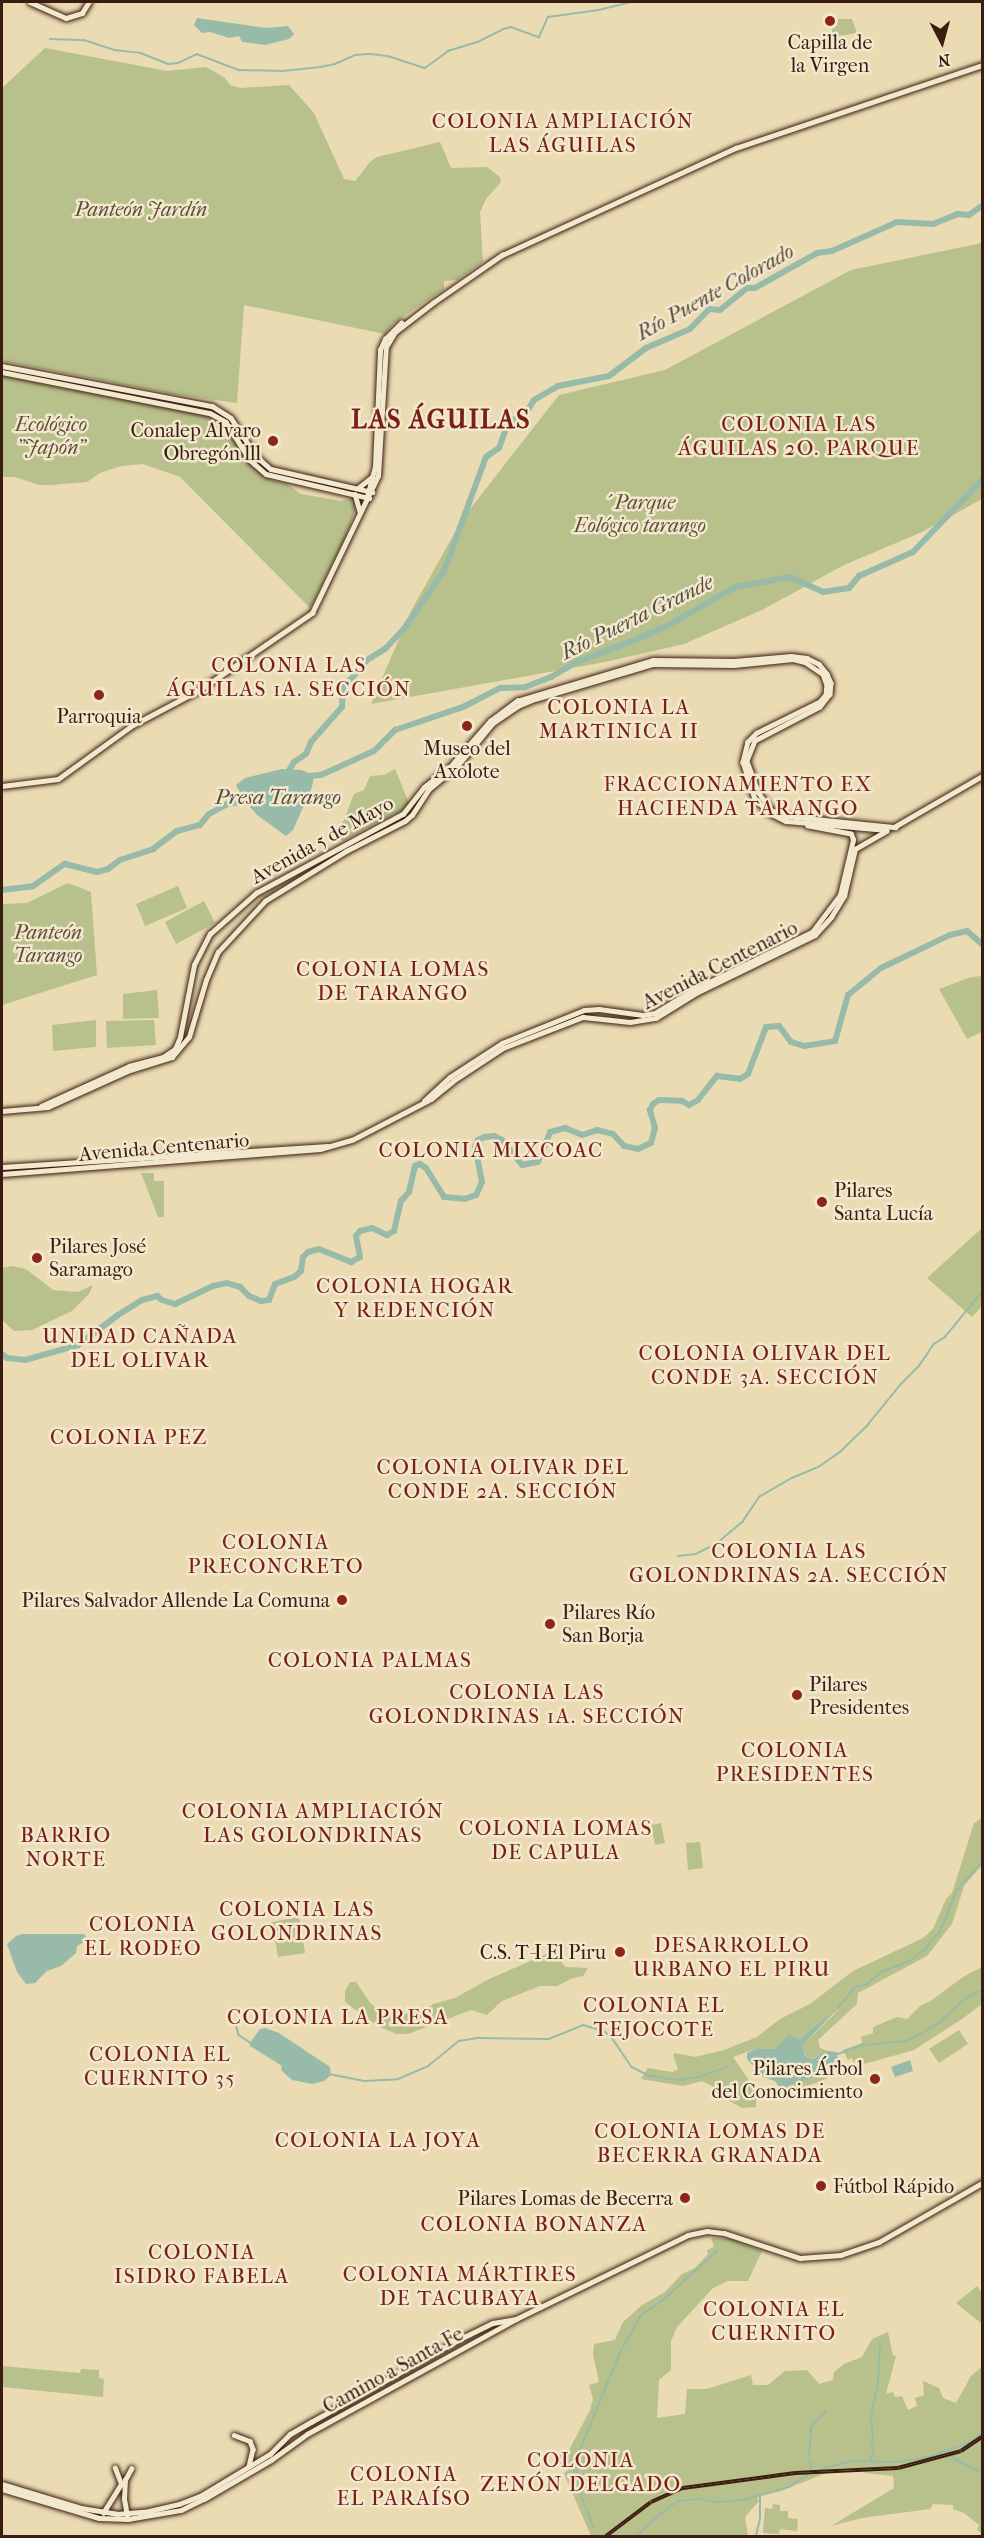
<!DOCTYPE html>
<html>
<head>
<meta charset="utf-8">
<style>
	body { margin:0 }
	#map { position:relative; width:984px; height:2538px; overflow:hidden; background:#eadbb3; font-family:"IM FELL French Canon",serif }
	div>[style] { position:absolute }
	.green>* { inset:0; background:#b8c08b }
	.water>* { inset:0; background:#98bba9 }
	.stream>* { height:1.5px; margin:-0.75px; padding:0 0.75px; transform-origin:0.75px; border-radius:0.75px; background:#98bba9 }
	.river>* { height:6px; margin:-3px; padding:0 3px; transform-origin:3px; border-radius:3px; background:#98bba9 }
	.roads { filter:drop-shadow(0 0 2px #3b1c10) drop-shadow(0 0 2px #3b1c10) }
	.secondary>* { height:4.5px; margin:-2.25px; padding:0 2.25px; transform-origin:2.25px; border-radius:2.25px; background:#f1e8ce }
	.rail>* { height:4px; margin-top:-2px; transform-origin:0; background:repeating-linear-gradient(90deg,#f1e8ce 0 4.5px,#3b1c10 0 9px); box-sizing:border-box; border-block:2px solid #3b1c10 }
	.dots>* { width:16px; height:16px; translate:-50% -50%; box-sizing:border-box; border:3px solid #f1e8ce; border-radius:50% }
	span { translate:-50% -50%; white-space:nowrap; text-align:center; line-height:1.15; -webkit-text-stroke:5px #f1e8ce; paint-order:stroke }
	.poi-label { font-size:20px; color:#3b1c10 }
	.right { translate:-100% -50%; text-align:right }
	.left { translate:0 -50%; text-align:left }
	.park-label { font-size:20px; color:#604d35; font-style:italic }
	.street-label { font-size:20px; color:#3b1c10 }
	.neighbourhood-label { font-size:21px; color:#7a1f14; letter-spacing:1.5px }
	.water-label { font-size:21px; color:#574c3e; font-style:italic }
	.district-label { font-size:26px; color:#7a1f14; font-weight:700; letter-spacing:1.5px }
	.frame { position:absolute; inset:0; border:3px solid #3b1c10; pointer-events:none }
	.north { position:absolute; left:912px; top:12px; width:60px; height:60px; -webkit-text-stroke:4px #f1e8ce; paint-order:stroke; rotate:174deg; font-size:16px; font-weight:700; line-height:24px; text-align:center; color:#3b1c10 }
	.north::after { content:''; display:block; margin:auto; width:21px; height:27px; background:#3b1c10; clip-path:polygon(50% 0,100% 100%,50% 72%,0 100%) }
</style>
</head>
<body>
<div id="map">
	<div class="green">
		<i style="clip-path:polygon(832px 19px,852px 19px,857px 33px,832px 37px)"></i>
		<i style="clip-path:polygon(45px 48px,167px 71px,206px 67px,225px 78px,230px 85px,240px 88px,289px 85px,314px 113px,344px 179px,355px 181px,370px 162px,377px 157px,440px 142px,451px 168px,487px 167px,500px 177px,501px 182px,486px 199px,480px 212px,483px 262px,457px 280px,444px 281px,444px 289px,394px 323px,385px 334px,244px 305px,237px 403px,173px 394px,2px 361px,2px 88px)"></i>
		<i style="clip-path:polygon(982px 243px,982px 499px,922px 532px,844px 565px,762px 610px,684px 644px,605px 662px,371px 704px,411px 611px,463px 518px,559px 395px,665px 370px,851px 270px)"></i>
		<i style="clip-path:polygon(2px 376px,213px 417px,227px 428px,250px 465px,271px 480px,287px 484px,301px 494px,341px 501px,353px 498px,357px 505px,345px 538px,310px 608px,180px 477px,143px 464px,121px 466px,100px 473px,87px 482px,51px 485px,39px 485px,15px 477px,2px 477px)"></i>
		<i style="clip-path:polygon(395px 769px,409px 803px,406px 808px,343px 841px,332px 836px,344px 820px,354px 794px,364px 790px,370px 776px,384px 775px)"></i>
		<i style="clip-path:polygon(68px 883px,91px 892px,97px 975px,2px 1005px,2px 904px,27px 903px)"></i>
		<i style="clip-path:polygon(178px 886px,187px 908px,145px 926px,136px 904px)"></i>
		<i style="clip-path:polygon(204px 901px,215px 923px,176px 944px,165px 922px)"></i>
		<i style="clip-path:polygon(982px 976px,982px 1032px,967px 1039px,939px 989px,971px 977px)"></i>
		<i style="clip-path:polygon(157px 990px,159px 1018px,123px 1019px,123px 994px)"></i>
		<i style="clip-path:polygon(96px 1020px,96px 1047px,53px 1051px,52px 1025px)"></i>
		<i style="clip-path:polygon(154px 1020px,156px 1045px,107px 1048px,106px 1021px)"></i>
		<i style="clip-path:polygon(141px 1173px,154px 1173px,154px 1181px,164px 1181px,164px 1217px,158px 1217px)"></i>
		<i style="clip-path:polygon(982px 1228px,982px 1306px,972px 1317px,927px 1278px)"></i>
		<i style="clip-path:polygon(12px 1266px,26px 1269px,53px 1290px,78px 1292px,93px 1285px,89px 1294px,72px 1311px,32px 1330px,14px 1331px,2px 1320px,2px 1268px)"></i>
		<i style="clip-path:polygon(982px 1818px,982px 1865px,964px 1886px,952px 1924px,927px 1956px,858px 1993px,857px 2004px,818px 2040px,820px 2048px,828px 2051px,826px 2053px,810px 2059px,804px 2054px,802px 2046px,840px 2008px,800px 2039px,791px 2036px,774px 2049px,758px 2048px,733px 2057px,757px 2092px,756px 2107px,742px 2108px,735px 2104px,724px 2098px,721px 2091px,702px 2081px,683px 2086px,641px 2079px,648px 2068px,672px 2072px,678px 2069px,673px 2055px,675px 2053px,695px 2057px,724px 2050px,757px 2037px,780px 2019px,810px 2004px,853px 1971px,923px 1938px,933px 1929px,946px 1899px,952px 1893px,974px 1823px)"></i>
		<i style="clip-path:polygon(661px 1823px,665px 1843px,655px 1845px,651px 1825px)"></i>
		<i style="clip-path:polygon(700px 1842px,703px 1868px,688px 1870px,686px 1843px)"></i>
		<i style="clip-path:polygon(299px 1917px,305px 1953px,278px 1957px,272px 1922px)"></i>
		<i style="clip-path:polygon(549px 1953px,558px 1956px,565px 1967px,588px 1968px,583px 1976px,573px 1978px,557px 1986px,540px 1986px,502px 2001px,487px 2015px,471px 2010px,408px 2034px,396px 2034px,378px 2026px,345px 2002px,345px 1991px,350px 1982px,356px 1982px,371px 2004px,390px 2016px,425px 2011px,433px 2004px,455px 1998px,489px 1979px)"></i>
		<i style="clip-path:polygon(982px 1967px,982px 2004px,962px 2019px,914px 2050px,857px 2066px,851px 2058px,848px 2060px,843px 2050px,862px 2043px,861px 2037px,873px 2033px,873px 2027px,897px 2017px,907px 2019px,920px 2006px,932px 2000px,963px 1977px)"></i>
		<i style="clip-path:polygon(959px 2030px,968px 2044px,939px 2063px,929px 2049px)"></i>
		<i style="clip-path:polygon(835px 2068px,828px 2078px,788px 2094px,783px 2092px,787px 2086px,796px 2082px,811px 2078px,816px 2072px,823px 2074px)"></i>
		<i style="clip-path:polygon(711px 2238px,731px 2239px,762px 2251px,748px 2281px,728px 2281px,713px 2288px,677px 2327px,671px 2341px,671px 2370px,659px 2380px,657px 2418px,685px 2414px,687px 2389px,707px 2389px,751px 2375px,753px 2385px,768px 2385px,785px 2371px,807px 2370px,819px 2384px,833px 2380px,834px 2372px,844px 2364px,862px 2357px,872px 2339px,888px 2332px,893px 2355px,896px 2356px,886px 2394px,893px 2392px,895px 2397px,902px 2396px,908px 2410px,917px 2406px,915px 2398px,924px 2395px,923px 2381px,939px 2388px,943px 2398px,956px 2403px,971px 2376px,982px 2367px,982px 2534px,977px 2530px,979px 2525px,964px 2513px,953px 2509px,953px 2505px,933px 2504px,930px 2509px,862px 2518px,831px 2526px,894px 2488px,893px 2476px,866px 2473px,855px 2468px,836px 2469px,781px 2491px,757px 2497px,759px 2501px,745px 2517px,748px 2536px,591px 2536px,565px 2476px,564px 2473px,569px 2469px,567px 2464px,561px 2468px,556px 2456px,561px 2451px,562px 2455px,567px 2454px,590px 2410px,593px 2399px,589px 2385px,599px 2382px,593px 2354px,594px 2344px,615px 2340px,623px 2322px,642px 2305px,665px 2292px,682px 2274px,695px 2268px,708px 2254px,707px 2250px,714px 2247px)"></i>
		<i style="clip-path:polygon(977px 2286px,982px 2293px,982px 2324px,956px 2303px)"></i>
		<i style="clip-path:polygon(2px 2366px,80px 2373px,81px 2369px,99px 2370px,99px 2378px,104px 2379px,103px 2397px,2px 2387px)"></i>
		<i style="clip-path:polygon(773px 2504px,780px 2505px,780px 2511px,788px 2511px,788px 2518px,798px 2519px,797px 2531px,780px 2529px,779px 2534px,763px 2533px,765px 2508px,772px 2509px)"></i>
	</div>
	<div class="water">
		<i style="clip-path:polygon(197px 18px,266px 28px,288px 26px,294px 34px,289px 39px,265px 45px,242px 42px,239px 36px,229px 38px,210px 32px,202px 33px,194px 25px)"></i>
		<i style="clip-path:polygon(282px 769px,301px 770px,314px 775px,312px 787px,293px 830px,286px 836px,257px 815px,245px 801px,236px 785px,245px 778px)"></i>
		<i style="clip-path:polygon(22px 1934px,84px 1934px,88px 1940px,77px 1946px,76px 1953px,61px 1966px,47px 1971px,35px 1983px,26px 1984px,17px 1972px,7px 1944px,16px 1936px)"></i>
		<i style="clip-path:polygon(839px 2007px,802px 2046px,805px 2056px,812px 2059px,828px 2051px,837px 2052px,838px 2062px,830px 2072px,816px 2072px,811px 2078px,787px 2086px,783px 2092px,775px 2081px,763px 2077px,747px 2059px,747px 2053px,758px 2048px,774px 2049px,789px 2035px,800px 2039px)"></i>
		<i style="clip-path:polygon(265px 2028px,279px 2033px,330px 2067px,331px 2075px,324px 2081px,312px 2084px,292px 2080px,281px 2070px,282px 2066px,250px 2046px,250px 2043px,260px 2029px)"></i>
		<i style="clip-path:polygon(910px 2060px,913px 2071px,895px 2077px,891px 2067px)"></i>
	</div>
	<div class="stream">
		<i style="left:50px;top:39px;width:34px;rotate:2deg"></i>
		<i style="left:84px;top:40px;width:32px;rotate:18deg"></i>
		<i style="left:114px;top:50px;width:27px;rotate:6deg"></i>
		<i style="left:141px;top:53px;width:29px;rotate:22deg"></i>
		<i style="left:168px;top:64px;width:10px;rotate:-6deg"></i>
		<i style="left:178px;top:63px;width:21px;rotate:-25deg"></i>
		<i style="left:197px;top:54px;width:45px;rotate:20.9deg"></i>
		<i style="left:239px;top:70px;width:44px;rotate:1.3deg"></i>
		<i style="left:283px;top:71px;width:37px;rotate:-6deg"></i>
		<i style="left:320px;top:67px;width:15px;rotate:-11deg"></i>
		<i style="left:335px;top:64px;width:22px;rotate:-24deg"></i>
		<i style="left:355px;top:55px;width:16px;rotate:-4deg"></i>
		<i style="left:371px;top:54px;width:17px;rotate:7deg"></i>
		<i style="left:388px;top:56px;width:39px;rotate:18deg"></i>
		<i style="left:425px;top:68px;width:29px;rotate:-36deg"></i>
		<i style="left:448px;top:51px;width:31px;rotate:-17deg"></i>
		<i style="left:478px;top:42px;width:28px;rotate:-27deg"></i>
		<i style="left:503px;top:29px;width:8px;rotate:-14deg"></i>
		<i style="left:511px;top:27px;width:30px;rotate:20deg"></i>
		<i style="left:539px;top:37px;width:22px;rotate:-66deg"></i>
		<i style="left:548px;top:17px;width:51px;rotate:-7.8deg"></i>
		<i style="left:599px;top:10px;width:32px;rotate:-14deg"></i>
		<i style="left:678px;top:1556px;width:18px;rotate:-6deg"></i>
		<i style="left:696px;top:1554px;width:22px;rotate:-27deg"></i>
		<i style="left:716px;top:1544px;width:35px;rotate:-40deg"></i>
		<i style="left:743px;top:1521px;width:29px;rotate:-56deg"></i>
		<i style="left:759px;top:1497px;width:38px;rotate:-30deg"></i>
		<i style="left:792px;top:1478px;width:30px;rotate:-23deg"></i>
		<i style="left:820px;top:1466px;width:24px;rotate:-35deg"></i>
		<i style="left:840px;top:1452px;width:36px;rotate:-44deg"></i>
		<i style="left:866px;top:1427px;width:55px;rotate:-50.9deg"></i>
		<i style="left:901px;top:1384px;width:25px;rotate:-45deg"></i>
		<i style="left:919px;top:1366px;width:27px;rotate:-56deg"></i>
		<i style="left:934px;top:1344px;width:13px;rotate:-32deg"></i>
		<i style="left:945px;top:1337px;width:58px;rotate:-50.6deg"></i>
		<i style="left:838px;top:2008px;width:26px;rotate:-51deg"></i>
		<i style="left:854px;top:1988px;width:14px;rotate:-17deg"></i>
		<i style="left:867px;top:1984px;width:18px;rotate:-41deg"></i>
		<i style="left:881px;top:1972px;width:31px;rotate:-21deg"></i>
		<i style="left:910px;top:1961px;width:19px;rotate:-39deg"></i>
		<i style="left:925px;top:1949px;width:23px;rotate:-49deg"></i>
		<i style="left:940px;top:1932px;width:45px;rotate:-68deg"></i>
		<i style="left:957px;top:1890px;width:38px;rotate:-48deg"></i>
		<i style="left:236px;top:2024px;width:11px;rotate:75deg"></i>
		<i style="left:239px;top:2035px;width:14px;rotate:34deg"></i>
		<i style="left:838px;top:2054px;width:27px;rotate:-20deg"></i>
		<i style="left:863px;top:2045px;width:44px;rotate:-5.2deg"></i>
		<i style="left:907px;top:2041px;width:37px;rotate:-29deg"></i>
		<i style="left:939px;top:2023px;width:37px;rotate:-43deg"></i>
		<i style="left:966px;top:1998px;width:18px;rotate:-27deg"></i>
		<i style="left:329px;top:2074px;width:37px;rotate:11deg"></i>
		<i style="left:365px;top:2081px;width:33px;rotate:-3deg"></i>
		<i style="left:398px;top:2079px;width:33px;rotate:-23deg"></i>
		<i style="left:428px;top:2066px;width:40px;rotate:-39deg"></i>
		<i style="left:459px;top:2041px;width:20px;rotate:-9deg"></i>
		<i style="left:479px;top:2038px;width:70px;rotate:0.8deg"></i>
		<i style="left:549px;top:2039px;width:37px;rotate:-22deg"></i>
		<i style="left:583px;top:2025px;width:22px;rotate:16deg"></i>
		<i style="left:604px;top:2031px;width:12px;rotate:42deg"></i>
		<i style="left:613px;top:2039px;width:34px;rotate:56deg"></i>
		<i style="left:632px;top:2067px;width:20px;rotate:27deg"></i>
		<i style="left:650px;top:2076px;width:28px;rotate:8deg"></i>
		<i style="left:678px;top:2080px;width:24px;rotate:-9deg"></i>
		<i style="left:702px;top:2076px;width:27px;rotate:-20deg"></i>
		<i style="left:873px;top:2440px;width:25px;rotate:-95deg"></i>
		<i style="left:871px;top:2415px;width:31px;rotate:-77deg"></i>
		<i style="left:878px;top:2385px;width:43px;rotate:-87.3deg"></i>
		<i style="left:945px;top:2451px;width:19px;rotate:36deg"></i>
		<i style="left:960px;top:2462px;width:24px;rotate:24deg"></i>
		<i style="left:561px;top:2456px;width:9px;rotate:32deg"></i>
		<i style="left:569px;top:2461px;width:13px;rotate:63deg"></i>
		<i style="left:809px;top:2456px;width:29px;rotate:-86deg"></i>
		<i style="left:811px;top:2427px;width:21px;rotate:-47deg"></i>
		<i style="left:810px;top:2460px;width:11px;rotate:80deg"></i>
		<i style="left:870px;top:2460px;width:6px;rotate:-59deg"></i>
		<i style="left:873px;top:2455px;width:11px;rotate:-95deg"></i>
		<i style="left:593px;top:2528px;width:41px;rotate:-109.7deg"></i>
		<i style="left:579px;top:2489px;width:30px;rotate:-96deg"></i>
		<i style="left:576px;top:2459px;width:115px;rotate:-67.5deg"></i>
		<i style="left:620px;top:2353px;width:43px;rotate:-61.1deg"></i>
		<i style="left:641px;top:2315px;width:27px;rotate:-34deg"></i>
		<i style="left:663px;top:2300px;width:73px;rotate:-42.2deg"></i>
		<i style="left:636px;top:2536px;width:44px;rotate:-41.3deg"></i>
		<i style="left:669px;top:2507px;width:12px;rotate:-31deg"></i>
		<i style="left:679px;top:2501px;width:20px;rotate:-6deg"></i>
		<i style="left:699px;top:2499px;width:20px;rotate:9deg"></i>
		<i style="left:719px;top:2502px;width:24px;rotate:-5deg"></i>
		<i style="left:743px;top:2500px;width:48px;rotate:-15.8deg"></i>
		<i style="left:789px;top:2487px;width:27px;rotate:-33deg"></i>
		<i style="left:812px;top:2472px;width:41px;rotate:-15.8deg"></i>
		<i style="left:851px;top:2461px;width:47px;rotate:1.2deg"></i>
		<i style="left:898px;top:2462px;width:36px;rotate:-10deg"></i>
		<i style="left:933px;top:2456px;width:40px;rotate:-21deg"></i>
		<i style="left:970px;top:2442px;width:15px;rotate:-37deg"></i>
		<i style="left:756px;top:2536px;width:17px;rotate:-77deg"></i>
		<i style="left:760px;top:2519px;width:23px;rotate:-90deg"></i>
	</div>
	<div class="river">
		<i style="left:306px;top:776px;width:15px;rotate:-4deg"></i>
		<i style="left:321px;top:775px;width:58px;rotate:-24.4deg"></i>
		<i style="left:374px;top:751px;width:30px;rotate:-45deg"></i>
		<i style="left:395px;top:730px;width:72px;rotate:-18.7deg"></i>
		<i style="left:463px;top:707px;width:42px;rotate:-27.2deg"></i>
		<i style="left:500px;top:688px;width:25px;rotate:-2deg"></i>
		<i style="left:525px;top:687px;width:28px;rotate:-21deg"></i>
		<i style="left:551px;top:677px;width:32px;rotate:-30deg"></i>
		<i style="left:579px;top:661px;width:54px;rotate:-20.4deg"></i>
		<i style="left:630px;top:642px;width:40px;rotate:-23.4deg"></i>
		<i style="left:667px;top:626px;width:78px;rotate:-29.8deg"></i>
		<i style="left:735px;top:587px;width:56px;rotate:-10.3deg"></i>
		<i style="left:790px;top:577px;width:36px;rotate:24deg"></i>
		<i style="left:823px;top:592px;width:26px;rotate:-9deg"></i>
		<i style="left:849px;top:588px;width:16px;rotate:-50deg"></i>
		<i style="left:859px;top:576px;width:59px;rotate:-24deg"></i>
		<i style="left:913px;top:552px;width:100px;rotate:-46.2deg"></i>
		<i style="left:285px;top:777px;width:17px;rotate:-59deg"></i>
		<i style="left:294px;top:762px;width:14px;rotate:-34deg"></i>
		<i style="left:306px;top:754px;width:13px;rotate:-67deg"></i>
		<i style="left:311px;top:742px;width:47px;rotate:-48.5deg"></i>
		<i style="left:342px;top:707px;width:19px;rotate:-87deg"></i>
		<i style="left:343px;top:688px;width:37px;rotate:-49deg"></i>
		<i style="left:367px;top:660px;width:22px;rotate:-32deg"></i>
		<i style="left:386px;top:648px;width:25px;rotate:-47deg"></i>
		<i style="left:403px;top:630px;width:72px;rotate:-55.2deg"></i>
		<i style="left:444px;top:571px;width:121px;rotate:-69.8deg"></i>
		<i style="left:486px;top:457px;width:16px;rotate:-35deg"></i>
		<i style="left:499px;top:448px;width:29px;rotate:-70deg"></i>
		<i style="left:509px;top:421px;width:16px;rotate:-18deg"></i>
		<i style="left:524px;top:416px;width:19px;rotate:-58deg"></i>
		<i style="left:534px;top:400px;width:28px;rotate:-30deg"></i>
		<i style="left:558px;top:386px;width:52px;rotate:-11.1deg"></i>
		<i style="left:609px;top:376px;width:46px;rotate:-37.1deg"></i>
		<i style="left:646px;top:348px;width:48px;rotate:-23.4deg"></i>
		<i style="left:690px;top:329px;width:28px;rotate:-46deg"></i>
		<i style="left:709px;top:309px;width:11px;rotate:5deg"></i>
		<i style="left:720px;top:310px;width:35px;rotate:-39deg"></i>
		<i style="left:747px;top:288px;width:8px"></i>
		<i style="left:755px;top:288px;width:71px;rotate:-29.4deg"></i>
		<i style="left:817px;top:253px;width:15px;rotate:-8deg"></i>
		<i style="left:832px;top:251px;width:71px;rotate:-24deg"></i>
		<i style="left:897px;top:222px;width:36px;rotate:3deg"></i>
		<i style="left:933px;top:224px;width:27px;rotate:-22deg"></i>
		<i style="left:958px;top:214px;width:11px;rotate:5deg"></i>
		<i style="left:969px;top:215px;width:16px;rotate:-35deg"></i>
		<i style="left:2px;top:890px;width:31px;rotate:-7deg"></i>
		<i style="left:33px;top:886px;width:39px;rotate:-35deg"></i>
		<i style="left:65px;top:864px;width:33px;rotate:14deg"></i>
		<i style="left:97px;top:872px;width:11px;rotate:-15deg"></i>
		<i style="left:108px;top:869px;width:15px;rotate:-37deg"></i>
		<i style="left:120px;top:860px;width:35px;rotate:-18deg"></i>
		<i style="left:153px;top:849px;width:30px;rotate:-37deg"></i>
		<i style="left:177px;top:831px;width:24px;rotate:-15deg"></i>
		<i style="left:200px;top:825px;width:14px;rotate:-51deg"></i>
		<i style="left:209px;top:814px;width:21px;rotate:-29deg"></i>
		<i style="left:227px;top:804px;width:18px;rotate:-9deg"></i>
		<i style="left:245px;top:801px;width:7px;rotate:-27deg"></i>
		<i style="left:2px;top:1354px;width:6px;rotate:39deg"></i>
		<i style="left:7px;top:1358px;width:18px;rotate:6deg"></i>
		<i style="left:25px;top:1360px;width:55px;rotate:-15.8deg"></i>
		<i style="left:78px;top:1345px;width:50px;rotate:-36.9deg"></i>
		<i style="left:118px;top:1315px;width:28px;rotate:-32deg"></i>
		<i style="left:142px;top:1300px;width:16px;rotate:-15deg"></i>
		<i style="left:157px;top:1296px;width:6px;rotate:39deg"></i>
		<i style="left:162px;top:1300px;width:14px;rotate:17deg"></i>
		<i style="left:175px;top:1304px;width:42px;rotate:-25.3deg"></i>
		<i style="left:213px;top:1286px;width:14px;rotate:-12deg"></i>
		<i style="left:227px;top:1283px;width:14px;rotate:17deg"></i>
		<i style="left:240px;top:1287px;width:13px;rotate:45deg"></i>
		<i style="left:249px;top:1296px;width:13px;rotate:23deg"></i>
		<i style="left:261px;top:1301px;width:8px;rotate:-7deg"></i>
		<i style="left:269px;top:1300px;width:17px;rotate:-69deg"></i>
		<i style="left:275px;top:1284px;width:20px;rotate:-20deg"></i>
		<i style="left:294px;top:1277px;width:9px;rotate:-41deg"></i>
		<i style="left:301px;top:1271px;width:14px;rotate:-82deg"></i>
		<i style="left:303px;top:1257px;width:7px;rotate:-45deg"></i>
		<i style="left:308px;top:1252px;width:11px;rotate:-15deg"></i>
		<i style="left:319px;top:1249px;width:35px;rotate:22deg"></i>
		<i style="left:351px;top:1262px;width:10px;rotate:-29deg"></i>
		<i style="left:360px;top:1257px;width:21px;rotate:-101deg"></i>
		<i style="left:356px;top:1236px;width:6px;rotate:-51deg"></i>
		<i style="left:360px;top:1231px;width:12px;rotate:-14deg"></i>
		<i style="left:372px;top:1228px;width:17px;rotate:25deg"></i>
		<i style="left:387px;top:1235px;width:8px;rotate:-30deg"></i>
		<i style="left:394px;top:1231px;width:31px;rotate:-77deg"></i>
		<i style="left:401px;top:1201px;width:12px;rotate:-48deg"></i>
		<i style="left:409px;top:1192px;width:27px;rotate:-77deg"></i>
		<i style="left:415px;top:1166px;width:5px;rotate:-22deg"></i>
		<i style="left:420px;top:1164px;width:7px;rotate:34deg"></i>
		<i style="left:426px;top:1168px;width:34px;rotate:58deg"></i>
		<i style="left:444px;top:1197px;width:21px;rotate:5deg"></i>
		<i style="left:465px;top:1199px;width:12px;rotate:-20deg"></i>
		<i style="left:476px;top:1195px;width:14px;rotate:-65deg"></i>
		<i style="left:482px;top:1182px;width:36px;rotate:-101deg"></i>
		<i style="left:475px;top:1147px;width:8px;rotate:-67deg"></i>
		<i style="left:478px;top:1140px;width:8px;rotate:-23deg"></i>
		<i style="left:485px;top:1137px;width:9px;rotate:-6deg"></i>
		<i style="left:494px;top:1136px;width:9px;rotate:27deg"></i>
		<i style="left:502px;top:1140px;width:32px;rotate:51deg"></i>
		<i style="left:522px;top:1165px;width:16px;rotate:-11deg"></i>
		<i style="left:538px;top:1162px;width:32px;rotate:-68deg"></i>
		<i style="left:550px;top:1132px;width:16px;rotate:-15deg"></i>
		<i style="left:565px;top:1128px;width:18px;rotate:22deg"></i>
		<i style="left:582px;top:1135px;width:16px;rotate:-18deg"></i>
		<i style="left:597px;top:1130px;width:16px;rotate:14deg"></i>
		<i style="left:613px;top:1134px;width:16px;rotate:47deg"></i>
		<i style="left:624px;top:1146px;width:14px;rotate:12deg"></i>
		<i style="left:638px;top:1149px;width:14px;rotate:-25deg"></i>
		<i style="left:651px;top:1143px;width:16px;rotate:-75deg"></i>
		<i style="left:655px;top:1128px;width:19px;rotate:-106deg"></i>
		<i style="left:650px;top:1110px;width:7px;rotate:-63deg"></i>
		<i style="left:653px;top:1104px;width:7px;rotate:-34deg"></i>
		<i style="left:659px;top:1100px;width:23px;rotate:2deg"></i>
		<i style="left:682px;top:1101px;width:8px;rotate:30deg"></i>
		<i style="left:689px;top:1105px;width:10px;rotate:-29deg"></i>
		<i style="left:698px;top:1100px;width:31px;rotate:-52deg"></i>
		<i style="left:717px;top:1076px;width:23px;rotate:7deg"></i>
		<i style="left:740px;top:1079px;width:9px;rotate:-32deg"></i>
		<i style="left:748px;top:1074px;width:50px;rotate:-69deg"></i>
		<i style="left:766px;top:1027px;width:13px;rotate:-4deg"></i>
		<i style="left:779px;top:1026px;width:20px;rotate:53deg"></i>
		<i style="left:791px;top:1042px;width:14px;rotate:17deg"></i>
		<i style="left:804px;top:1046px;width:31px;rotate:-9deg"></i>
		<i style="left:835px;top:1041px;width:48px;rotate:-74.2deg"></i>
		<i style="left:848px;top:995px;width:43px;rotate:-39.3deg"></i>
		<i style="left:881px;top:968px;width:76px;rotate:-25.6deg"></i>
		<i style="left:950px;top:935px;width:17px;rotate:-13deg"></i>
		<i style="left:967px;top:931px;width:20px;rotate:41deg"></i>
	</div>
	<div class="roads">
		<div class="secondary">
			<i style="left:30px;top:2px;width:39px;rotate:24deg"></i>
			<i style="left:66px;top:18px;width:17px;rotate:-17deg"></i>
			<i style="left:82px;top:13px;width:13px;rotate:-58deg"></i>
			<i style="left:2px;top:366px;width:214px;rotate:10.8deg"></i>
			<i style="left:212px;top:406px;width:22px;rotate:32deg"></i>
			<i style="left:231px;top:418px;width:47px;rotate:56.3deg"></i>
			<i style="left:257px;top:457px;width:18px;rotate:41deg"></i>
			<i style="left:271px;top:469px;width:104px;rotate:12.8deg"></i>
			<i style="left:2px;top:372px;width:212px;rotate:11.2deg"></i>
			<i style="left:210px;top:413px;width:18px;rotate:29deg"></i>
			<i style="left:226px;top:422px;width:45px;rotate:57.7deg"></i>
			<i style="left:250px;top:460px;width:21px;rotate:41deg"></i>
			<i style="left:266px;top:474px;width:106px;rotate:13.1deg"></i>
			<i style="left:358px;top:488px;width:18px;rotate:-38deg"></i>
			<i style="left:355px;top:494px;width:19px;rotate:74deg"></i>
			<i style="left:366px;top:500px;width:35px;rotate:-75deg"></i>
			<i style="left:375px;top:466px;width:116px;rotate:-87.5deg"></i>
			<i style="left:380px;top:350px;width:12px;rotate:-66deg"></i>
			<i style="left:385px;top:339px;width:23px;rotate:-45deg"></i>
			<i style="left:2px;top:786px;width:56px;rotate:-7.1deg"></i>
			<i style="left:58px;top:779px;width:92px;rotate:-35.8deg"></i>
			<i style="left:133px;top:725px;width:77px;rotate:-27.9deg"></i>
			<i style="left:201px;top:689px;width:135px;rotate:-34.4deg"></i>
			<i style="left:312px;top:613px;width:152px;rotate:-64.3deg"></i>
			<i style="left:378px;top:476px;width:129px;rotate:-86.5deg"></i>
			<i style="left:386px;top:347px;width:17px;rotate:-59deg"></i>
			<i style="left:395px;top:332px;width:49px;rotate:-37.6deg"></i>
			<i style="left:434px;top:302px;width:83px;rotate:-34.7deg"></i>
			<i style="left:502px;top:255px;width:257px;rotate:-24.6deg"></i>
			<i style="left:736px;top:148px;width:260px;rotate:-18.6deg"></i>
			<i style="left:894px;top:827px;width:102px;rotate:-30.1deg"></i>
			<i style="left:855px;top:849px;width:36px;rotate:-30deg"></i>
			<i style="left:424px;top:1101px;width:35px;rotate:-43deg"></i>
			<i style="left:450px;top:1077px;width:62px;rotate:-33.2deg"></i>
			<i style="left:502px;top:1043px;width:88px;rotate:-21.9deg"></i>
			<i style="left:584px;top:1010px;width:15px;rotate:-4deg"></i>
			<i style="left:599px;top:1009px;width:44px;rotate:7.8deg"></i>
			<i style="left:643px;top:1015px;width:12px;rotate:-9deg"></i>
			<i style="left:655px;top:1013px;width:47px;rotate:-31deg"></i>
			<i style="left:695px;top:989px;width:130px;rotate:-26deg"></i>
			<i style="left:812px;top:932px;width:46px;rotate:-52.9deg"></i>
			<i style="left:840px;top:895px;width:57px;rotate:-76.7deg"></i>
			<i style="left:853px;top:840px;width:6px;rotate:-108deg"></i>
			<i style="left:851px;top:834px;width:44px;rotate:-169.5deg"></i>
			<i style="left:41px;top:1106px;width:97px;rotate:-24.4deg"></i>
			<i style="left:129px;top:1066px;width:35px;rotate:-15deg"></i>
			<i style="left:163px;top:1057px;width:14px;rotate:-34deg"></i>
			<i style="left:175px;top:1049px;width:13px;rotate:-67deg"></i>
			<i style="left:180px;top:1037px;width:73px;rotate:-79deg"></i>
			<i style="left:194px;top:965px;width:35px;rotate:-63deg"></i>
			<i style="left:210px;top:934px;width:62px;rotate:-41.7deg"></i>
			<i style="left:256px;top:893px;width:167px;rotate:-28.3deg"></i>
			<i style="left:403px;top:814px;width:34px;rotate:-52deg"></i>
			<i style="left:424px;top:787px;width:33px;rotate:-38deg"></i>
			<i style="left:450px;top:767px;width:61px;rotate:-49deg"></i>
			<i style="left:490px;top:721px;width:34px;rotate:-37deg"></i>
			<i style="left:517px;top:701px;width:142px;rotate:-16.8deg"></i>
			<i style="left:653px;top:660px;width:81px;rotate:0.7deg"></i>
			<i style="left:734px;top:661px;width:57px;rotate:-5deg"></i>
			<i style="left:791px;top:656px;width:16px;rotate:7deg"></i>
			<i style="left:807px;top:658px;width:13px;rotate:27deg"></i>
			<i style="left:819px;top:664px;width:13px;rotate:51deg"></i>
			<i style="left:827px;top:674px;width:10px;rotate:66deg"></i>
			<i style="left:831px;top:683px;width:11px;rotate:95deg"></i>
			<i style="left:830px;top:694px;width:16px;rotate:128deg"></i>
			<i style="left:820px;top:707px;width:73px;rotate:152.4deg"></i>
			<i style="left:755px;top:741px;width:22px;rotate:112deg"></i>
			<i style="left:747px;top:761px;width:33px;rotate:70deg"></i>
			<i style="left:758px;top:792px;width:22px;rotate:54deg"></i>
			<i style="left:771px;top:810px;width:16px;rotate:22deg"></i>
			<i style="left:786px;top:816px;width:110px;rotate:5.8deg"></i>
			<i style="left:2px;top:1111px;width:46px;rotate:-5deg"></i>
			<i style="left:48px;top:1107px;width:90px;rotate:-24.3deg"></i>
			<i style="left:130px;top:1070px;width:44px;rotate:-17.2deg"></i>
			<i style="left:172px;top:1057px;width:26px;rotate:-50deg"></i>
			<i style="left:189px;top:1037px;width:59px;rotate:-73.4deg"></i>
			<i style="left:206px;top:980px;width:30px;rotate:-67deg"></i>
			<i style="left:218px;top:952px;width:69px;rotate:-47.3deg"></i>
			<i style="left:265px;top:901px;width:95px;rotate:-31.7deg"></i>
			<i style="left:346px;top:851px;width:66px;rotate:-27deg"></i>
			<i style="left:405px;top:821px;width:9px;rotate:-41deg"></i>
			<i style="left:412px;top:815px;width:30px;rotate:-57deg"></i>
			<i style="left:428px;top:790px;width:39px;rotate:-40deg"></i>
			<i style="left:458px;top:765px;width:55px;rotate:-50.2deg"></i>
			<i style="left:493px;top:723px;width:32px;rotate:-34deg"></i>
			<i style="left:520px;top:705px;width:16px;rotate:-22deg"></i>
			<i style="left:535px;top:699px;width:123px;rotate:-16.5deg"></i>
			<i style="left:653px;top:664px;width:81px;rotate:0.7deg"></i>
			<i style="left:734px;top:665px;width:59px;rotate:-5.8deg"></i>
			<i style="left:793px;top:659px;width:12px;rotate:14deg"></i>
			<i style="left:805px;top:662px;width:22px;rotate:34deg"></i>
			<i style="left:823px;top:674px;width:12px;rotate:70deg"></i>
			<i style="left:827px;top:685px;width:10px;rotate:96deg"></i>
			<i style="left:826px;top:695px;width:9px;rotate:131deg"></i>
			<i style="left:820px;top:702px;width:70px;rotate:153.8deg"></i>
			<i style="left:757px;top:733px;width:13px;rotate:135deg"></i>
			<i style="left:748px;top:742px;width:21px;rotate:104deg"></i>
			<i style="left:743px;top:762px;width:38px;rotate:72deg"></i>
			<i style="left:755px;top:798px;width:19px;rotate:47deg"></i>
			<i style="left:768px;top:812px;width:20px;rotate:27deg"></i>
			<i style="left:786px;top:821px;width:101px;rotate:5.1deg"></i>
			<i style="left:2px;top:1167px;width:326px;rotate:-3.7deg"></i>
			<i style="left:2px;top:1174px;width:319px;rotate:-4.5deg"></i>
			<i style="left:320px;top:1149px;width:33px;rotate:-16deg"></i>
			<i style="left:352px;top:1140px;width:89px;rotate:-27.4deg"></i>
			<i style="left:431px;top:1099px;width:28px;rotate:-39deg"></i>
			<i style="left:453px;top:1081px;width:60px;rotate:-33.4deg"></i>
			<i style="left:503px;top:1048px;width:86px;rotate:-21.2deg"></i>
			<i style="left:583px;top:1017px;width:47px;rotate:6.1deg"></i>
			<i style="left:630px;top:1022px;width:26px;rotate:-9deg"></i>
			<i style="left:656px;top:1018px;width:47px;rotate:-32deg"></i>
			<i style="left:696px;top:993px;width:132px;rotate:-26deg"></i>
			<i style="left:815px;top:935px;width:24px;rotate:-48deg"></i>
			<i style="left:831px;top:917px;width:25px;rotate:-58deg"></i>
			<i style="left:844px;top:896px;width:48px;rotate:-76.8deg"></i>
			<i style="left:234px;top:2435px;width:17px;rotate:21deg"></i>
			<i style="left:250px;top:2441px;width:9px;rotate:69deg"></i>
			<i style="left:253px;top:2449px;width:17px;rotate:103deg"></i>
			<i style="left:2px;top:2484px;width:83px;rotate:16.9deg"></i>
			<i style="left:81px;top:2508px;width:36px;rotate:9deg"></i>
			<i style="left:117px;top:2514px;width:32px;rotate:-5deg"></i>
			<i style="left:149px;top:2511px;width:31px;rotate:-13deg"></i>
			<i style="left:179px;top:2504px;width:25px;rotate:-21deg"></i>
			<i style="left:202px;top:2495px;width:79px;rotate:-31.1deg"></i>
			<i style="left:270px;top:2454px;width:28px;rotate:-45deg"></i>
			<i style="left:290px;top:2434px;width:24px;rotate:-30deg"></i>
			<i style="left:311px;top:2422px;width:173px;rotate:-29.1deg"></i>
			<i style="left:462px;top:2338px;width:34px;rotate:-26deg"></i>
			<i style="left:493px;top:2323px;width:23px;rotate:-10deg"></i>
			<i style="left:2px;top:2489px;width:101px;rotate:16.6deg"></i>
			<i style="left:99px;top:2518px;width:29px;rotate:2deg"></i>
			<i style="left:128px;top:2519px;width:54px;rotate:-9.6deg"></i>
			<i style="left:181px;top:2510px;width:25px;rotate:-26deg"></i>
			<i style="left:204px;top:2499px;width:78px;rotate:-30.2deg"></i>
			<i style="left:271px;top:2460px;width:44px;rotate:-35.8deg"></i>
			<i style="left:307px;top:2434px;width:239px;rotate:-28.8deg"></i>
			<i style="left:516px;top:2319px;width:191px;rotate:-26deg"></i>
			<i style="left:688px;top:2235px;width:19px;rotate:-12deg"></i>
			<i style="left:707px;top:2231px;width:17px;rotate:7deg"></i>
			<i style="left:724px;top:2233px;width:80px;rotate:18.2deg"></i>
			<i style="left:800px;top:2258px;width:41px;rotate:-4.2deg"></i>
			<i style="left:841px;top:2255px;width:40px;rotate:-18.9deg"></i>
			<i style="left:879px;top:2242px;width:119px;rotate:-29.8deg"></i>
			<i style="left:103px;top:2513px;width:34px;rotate:-58deg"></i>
			<i style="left:121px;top:2484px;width:17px;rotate:-111deg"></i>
			<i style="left:127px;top:2516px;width:17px;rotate:-100deg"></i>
			<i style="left:124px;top:2499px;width:19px;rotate:-87deg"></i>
			<i style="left:125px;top:2480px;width:13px;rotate:-61deg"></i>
		</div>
	</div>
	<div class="rail">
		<i style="left:606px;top:2536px;width:56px;rotate:-37.1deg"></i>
		<i style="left:651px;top:2502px;width:35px;rotate:-24deg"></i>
		<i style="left:683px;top:2488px;width:113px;rotate:-7.6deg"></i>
		<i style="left:795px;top:2473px;width:103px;rotate:-2.8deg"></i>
		<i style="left:898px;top:2468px;width:65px;rotate:-15.1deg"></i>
		<i style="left:961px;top:2451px;width:25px;rotate:-34deg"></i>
	</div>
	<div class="dots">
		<i style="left:830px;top:21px;background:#8f2418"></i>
		<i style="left:273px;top:441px;background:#8f2418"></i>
		<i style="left:99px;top:695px;background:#8f2418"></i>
		<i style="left:467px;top:726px;background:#8f2418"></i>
		<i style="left:822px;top:1202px;background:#8f2418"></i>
		<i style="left:37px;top:1258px;background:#8f2418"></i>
		<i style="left:342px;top:1600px;background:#8f2418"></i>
		<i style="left:550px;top:1624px;background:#8f2418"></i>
		<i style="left:797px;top:1695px;background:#8f2418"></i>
		<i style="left:620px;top:1952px;background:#8f2418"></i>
		<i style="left:875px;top:2079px;background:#8f2418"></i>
		<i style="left:821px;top:2186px;background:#8f2418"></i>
		<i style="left:685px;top:2198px;background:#8f2418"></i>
	</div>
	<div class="poi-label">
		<span style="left:830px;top:54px">Capilla de<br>la Virgen</span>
		<span class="right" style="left:261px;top:442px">Conalep Alvaro<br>Obregón lll</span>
		<span style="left:99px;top:716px">Parroquia</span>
		<span style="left:467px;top:760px">Museo del<br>Axolote</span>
		<span class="left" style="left:834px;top:1202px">Pilares<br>Santa Lucía</span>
		<span class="left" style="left:49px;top:1258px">Pilares José<br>Saramago</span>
		<span class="right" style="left:330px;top:1600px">Pilares Salvador Allende La Comuna</span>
		<span class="left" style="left:562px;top:1624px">Pilares Río<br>San Borja</span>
		<span class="left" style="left:809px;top:1696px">Pilares<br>Presidentes</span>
		<span class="right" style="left:606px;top:1952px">C.S. T-I El Piru</span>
		<span class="right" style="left:863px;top:2080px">Pilares Árbol<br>del Conocimiento</span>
		<span class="left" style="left:833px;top:2186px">Fútbol Rápido</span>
		<span class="right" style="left:673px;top:2198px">Pilares Lomas de Becerra</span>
	</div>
	<div class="park-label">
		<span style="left:141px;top:209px">Panteón Jardín</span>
		<span style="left:51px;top:436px">Ecológico<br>"Japón"</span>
		<span style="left:640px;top:514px">´Parque<br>Eológico tarango</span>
		<span style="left:48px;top:944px">Panteón<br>Tarango</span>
	</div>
	<div class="street-label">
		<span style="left:322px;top:840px;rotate:-29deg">Avenida 5 de Mayo</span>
		<span style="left:720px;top:965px;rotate:-27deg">Avenida Centenario</span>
		<span style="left:164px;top:1147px;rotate:-5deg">Avenida Centenario</span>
		<span style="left:393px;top:2370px;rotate:-29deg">Camino a Santa Fe</span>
	</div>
	<div class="neighbourhood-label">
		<span style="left:563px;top:133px">COLONIA AMPLIACIÓN<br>LAS ÁGUILAS</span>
		<span style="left:799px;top:436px">COLONIA LAS<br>ÁGUILAS 2O. PARQUE</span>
		<span style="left:289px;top:677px">COLONIA LAS<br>ÁGUILAS 1A. SECCIÓN</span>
		<span style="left:619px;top:719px">COLONIA LA<br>MARTINICA II</span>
		<span style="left:738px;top:796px">FRACCIONAMIENTO EX<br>HACIENDA TARANGO</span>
		<span style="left:393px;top:981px">COLONIA LOMAS<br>DE TARANGO</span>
		<span style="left:491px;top:1150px">COLONIA MIXCOAC</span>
		<span style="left:415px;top:1298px">COLONIA HOGAR<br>Y REDENCIÓN</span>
		<span style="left:140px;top:1348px">UNIDAD CAÑADA<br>DEL OLIVAR</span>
		<span style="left:765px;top:1365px">COLONIA OLIVAR DEL<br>CONDE 3A. SECCIÓN</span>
		<span style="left:129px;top:1437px">COLONIA PEZ</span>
		<span style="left:503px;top:1479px">COLONIA OLIVAR DEL<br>CONDE 2A. SECCIÓN</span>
		<span style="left:276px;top:1554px">COLONIA<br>PRECONCRETO</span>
		<span style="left:789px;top:1563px">COLONIA LAS<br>GOLONDRINAS 2A. SECCIÓN</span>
		<span style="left:370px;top:1660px">COLONIA PALMAS</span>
		<span style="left:527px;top:1704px">COLONIA LAS<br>GOLONDRINAS 1A. SECCIÓN</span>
		<span style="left:795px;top:1762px">COLONIA<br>PRESIDENTES</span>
		<span style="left:313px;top:1823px">COLONIA AMPLIACIÓN<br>LAS GOLONDRINAS</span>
		<span style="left:556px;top:1840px">COLONIA LOMAS<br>DE CAPULA</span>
		<span style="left:66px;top:1847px">BARRIO<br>NORTE</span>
		<span style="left:297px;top:1921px">COLONIA LAS<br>GOLONDRINAS</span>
		<span style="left:143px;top:1936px">COLONIA<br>EL RODEO</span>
		<span style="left:732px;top:1957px">DESARROLLO<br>URBANO EL PIRU</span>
		<span style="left:654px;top:2017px">COLONIA EL<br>TEJOCOTE</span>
		<span style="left:338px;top:2017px">COLONIA LA PRESA</span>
		<span style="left:160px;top:2066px">COLONIA EL<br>CUERNITO 35</span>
		<span style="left:710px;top:2143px">COLONIA LOMAS DE<br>BECERRA GRANADA</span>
		<span style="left:378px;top:2140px">COLONIA LA JOYA</span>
		<span style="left:534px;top:2224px">COLONIA BONANZA</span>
		<span style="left:202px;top:2264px">COLONIA<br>ISIDRO FABELA</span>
		<span style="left:460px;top:2286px">COLONIA MÁRTIRES<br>DE TACUBAYA</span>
		<span style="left:774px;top:2321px">COLONIA EL<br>CUERNITO</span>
		<span style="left:581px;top:2472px">COLONIA<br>ZENÓN DELGADO</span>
		<span style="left:404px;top:2486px">COLONIA<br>EL PARAÍSO</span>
	</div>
	<div class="water-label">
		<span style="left:715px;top:292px;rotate:-29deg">Río Puente Colorado</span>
		<span style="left:637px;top:617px;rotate:-26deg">Río Puerta Grande</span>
		<span style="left:278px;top:797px">Presa Tarango</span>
	</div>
	<div class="district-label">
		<span style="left:441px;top:420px">LAS ÁGUILAS</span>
	</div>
	<div class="frame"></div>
	<div class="north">N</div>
</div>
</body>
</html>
